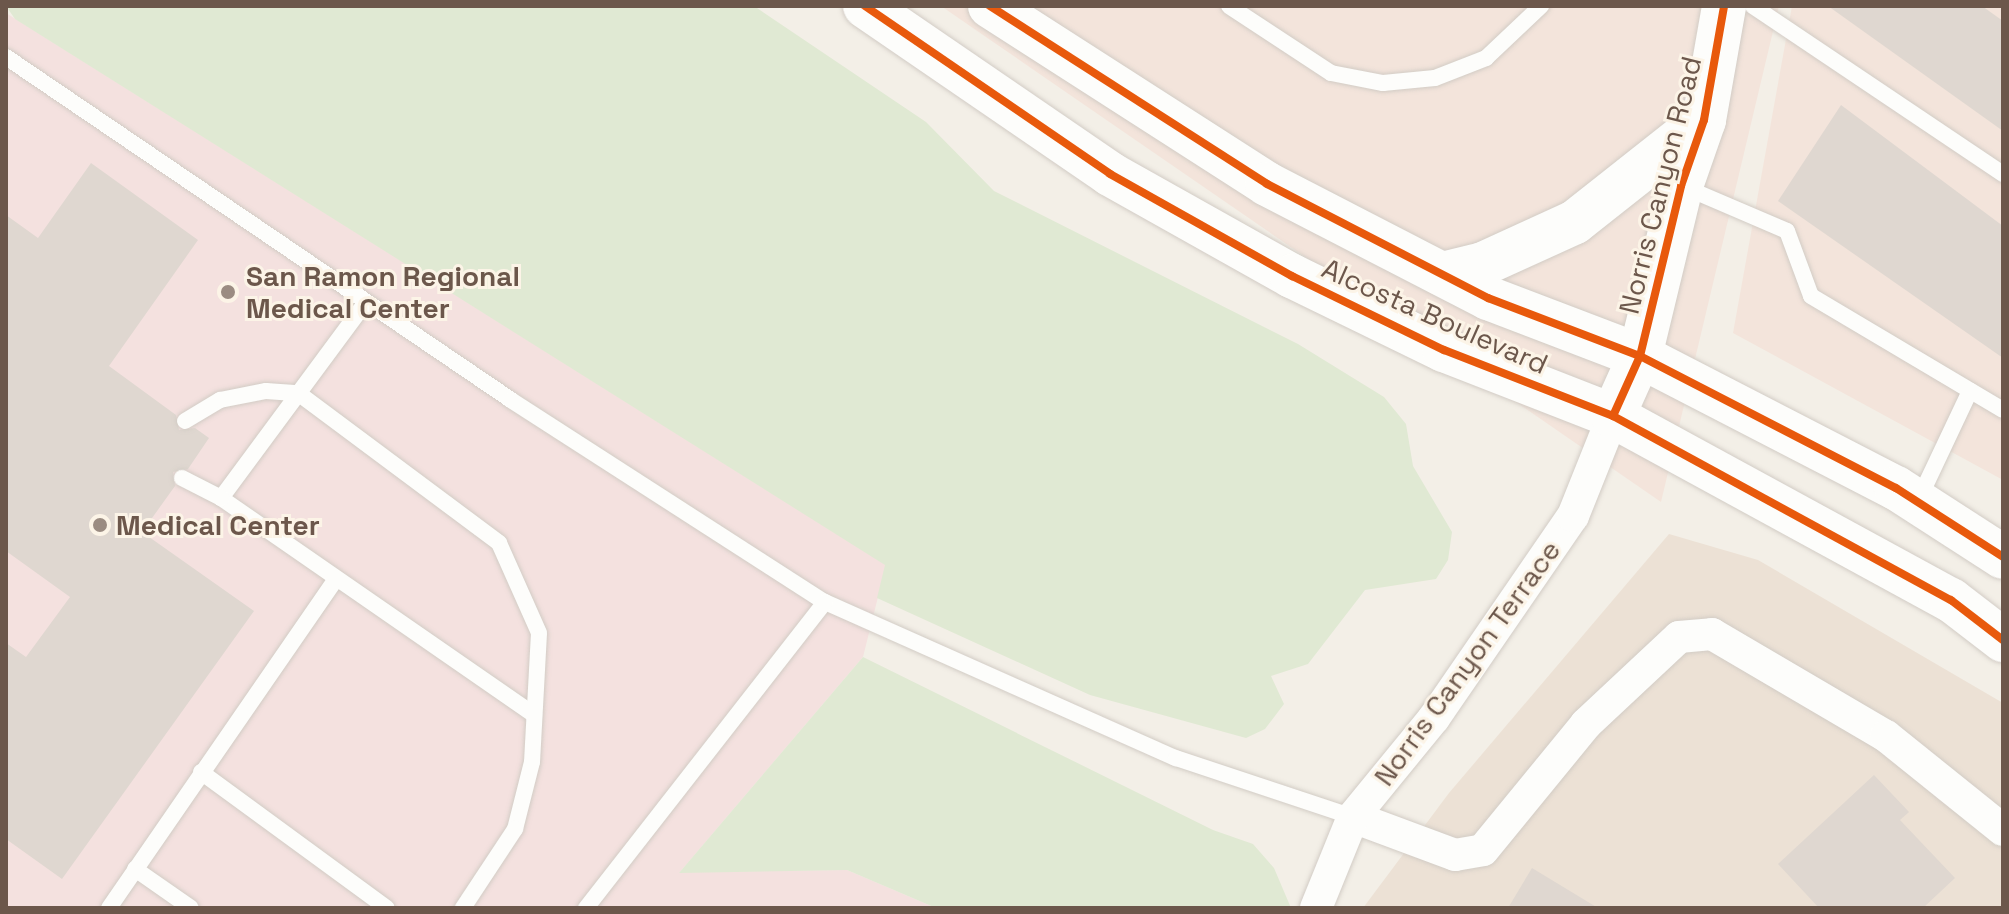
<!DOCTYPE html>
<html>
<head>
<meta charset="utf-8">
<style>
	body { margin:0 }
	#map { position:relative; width:2009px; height:914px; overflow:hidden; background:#f3efe7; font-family:"Space Grotesk",sans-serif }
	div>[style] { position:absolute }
	.residential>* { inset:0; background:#ece1d5 }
	.commercial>* { inset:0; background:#f3e4db }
	.medical>* { inset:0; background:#f4e1df }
	.green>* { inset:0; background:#e0e9d3 }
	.building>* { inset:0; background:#dfd7d0 }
	.roads { filter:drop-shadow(0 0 2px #d2ccc5) drop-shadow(0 0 2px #d2ccc5) }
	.service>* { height:16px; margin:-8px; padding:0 8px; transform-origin:8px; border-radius:8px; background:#fdfdfb }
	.minor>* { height:32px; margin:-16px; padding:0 16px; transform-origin:16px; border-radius:16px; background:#fdfdfb }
	.secondary>* { height:44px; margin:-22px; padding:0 22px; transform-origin:22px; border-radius:22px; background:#fdfdfb }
	.cycleway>* { height:8px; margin:-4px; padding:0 4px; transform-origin:4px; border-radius:4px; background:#e8590c }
	.dots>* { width:22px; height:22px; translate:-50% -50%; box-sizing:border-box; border:4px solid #fcf4e7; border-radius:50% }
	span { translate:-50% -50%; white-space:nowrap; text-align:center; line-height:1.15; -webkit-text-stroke:6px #fcf4e7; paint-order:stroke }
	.street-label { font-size:28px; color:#6c574b }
	.poi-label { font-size:28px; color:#6c574b; font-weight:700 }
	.left { translate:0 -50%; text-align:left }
	.frame { position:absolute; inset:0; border:8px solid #6c574b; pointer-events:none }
</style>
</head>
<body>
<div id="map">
	<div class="residential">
		<i style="clip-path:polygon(1669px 534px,1758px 560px,2003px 703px,2003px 908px,1363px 908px,1449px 793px)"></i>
	</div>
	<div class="commercial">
		<i style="clip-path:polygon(941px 6px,1779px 6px,1661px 502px)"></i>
		<i style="clip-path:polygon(1792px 6px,2003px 6px,2003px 480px,1733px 333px)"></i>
	</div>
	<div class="medical">
		<i style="clip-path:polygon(6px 13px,886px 565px,863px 657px,680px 872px,847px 870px,936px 908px,6px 908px)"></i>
	</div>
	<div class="green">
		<i style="clip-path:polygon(6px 6px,754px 6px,926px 122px,994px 191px,1298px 344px,1384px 397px,1406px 424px,1413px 466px,1452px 532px,1448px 560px,1436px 579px,1365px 590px,1308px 664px,1271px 676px,1284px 704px,1265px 729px,1246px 738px,1090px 695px,877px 598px,885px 565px,15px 19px)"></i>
		<i style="clip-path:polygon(863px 657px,1213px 830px,1253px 844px,1274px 868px,1291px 908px,936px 908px,847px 870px,679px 873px)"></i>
	</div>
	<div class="building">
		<i style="clip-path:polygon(1828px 6px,1982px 6px,2003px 21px,2003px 131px)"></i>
		<i style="clip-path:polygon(1841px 105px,2003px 226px,2003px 358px,1778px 201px)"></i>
		<i style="clip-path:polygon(91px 163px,198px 240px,109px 366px,176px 415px,179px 430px,195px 428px,209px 438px,188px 469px,173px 472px,175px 486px,142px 532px,254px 611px,62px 879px,6px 839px,6px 643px,26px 657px,70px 597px,6px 551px,6px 215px,38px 238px)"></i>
		<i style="clip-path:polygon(1874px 775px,1909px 812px,1900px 820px,1955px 878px,1923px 908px,1819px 908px,1778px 864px)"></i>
		<i style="clip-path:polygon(1532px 868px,1598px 908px,1508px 908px)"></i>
	</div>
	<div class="roads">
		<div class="service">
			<i style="left:1229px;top:6px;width:122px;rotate:33.3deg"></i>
			<i style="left:1331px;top:73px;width:53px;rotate:10.9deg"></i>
			<i style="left:1383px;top:83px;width:52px;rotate:-5.5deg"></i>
			<i style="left:1435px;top:78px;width:55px;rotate:-21.4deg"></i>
			<i style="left:1486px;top:58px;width:76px;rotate:-43.4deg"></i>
			<i style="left:1753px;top:6px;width:301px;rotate:33.9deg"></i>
			<i style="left:6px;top:57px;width:610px;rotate:34.18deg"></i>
			<i style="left:511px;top:400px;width:373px;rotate:32.8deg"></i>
			<i style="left:825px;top:602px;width:384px;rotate:24deg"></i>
			<i style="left:1176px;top:758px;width:187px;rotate:18.4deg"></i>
			<i style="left:1682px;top:186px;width:114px;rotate:23.2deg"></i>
			<i style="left:1787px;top:231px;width:69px;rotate:69.7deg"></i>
			<i style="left:1811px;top:296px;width:223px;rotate:30.7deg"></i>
			<i style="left:366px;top:302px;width:244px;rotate:126.5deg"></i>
			<i style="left:221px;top:498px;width:381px;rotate:34.7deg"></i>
			<i style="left:185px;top:421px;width:41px;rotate:-31deg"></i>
			<i style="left:220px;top:400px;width:47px;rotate:-11.1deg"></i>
			<i style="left:266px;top:391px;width:32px;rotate:4deg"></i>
			<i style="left:298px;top:393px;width:251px;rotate:36.7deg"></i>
			<i style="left:499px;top:543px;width:98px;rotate:66deg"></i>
			<i style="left:539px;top:633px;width:129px;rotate:93.1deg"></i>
			<i style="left:532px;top:762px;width:69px;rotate:104.2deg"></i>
			<i style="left:515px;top:829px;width:95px;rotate:123.4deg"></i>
			<i style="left:182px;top:478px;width:44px;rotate:27.1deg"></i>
			<i style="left:1918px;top:501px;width:122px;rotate:-64.7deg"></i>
			<i style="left:201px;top:772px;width:230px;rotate:36.2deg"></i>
			<i style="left:135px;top:869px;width:68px;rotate:34.9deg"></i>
			<i style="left:109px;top:908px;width:398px;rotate:-55.4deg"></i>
			<i style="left:586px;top:908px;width:388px;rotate:-52deg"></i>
		</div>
		<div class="minor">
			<i style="left:1353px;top:817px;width:109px;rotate:20.4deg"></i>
			<i style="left:1455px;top:855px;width:28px;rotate:-10deg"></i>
			<i style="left:1483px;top:850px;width:163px;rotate:-50.7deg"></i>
			<i style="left:1586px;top:724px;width:127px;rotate:-43.1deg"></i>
			<i style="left:1679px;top:637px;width:33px;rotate:-5deg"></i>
			<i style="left:1712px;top:634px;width:202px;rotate:30.4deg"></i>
			<i style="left:1886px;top:736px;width:150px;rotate:38.8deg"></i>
			<i style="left:1316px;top:908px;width:98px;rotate:-67.9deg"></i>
			<i style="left:1353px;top:817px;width:128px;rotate:-50.7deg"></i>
			<i style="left:1434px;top:718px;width:245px;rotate:-55.5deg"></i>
			<i style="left:1573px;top:516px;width:108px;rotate:-68.2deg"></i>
		</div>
		<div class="secondary">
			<i style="left:865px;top:6px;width:297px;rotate:34.4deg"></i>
			<i style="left:1110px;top:174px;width:209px;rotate:29.3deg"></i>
			<i style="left:1292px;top:276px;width:169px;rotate:26deg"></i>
			<i style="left:1444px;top:350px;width:181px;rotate:21.3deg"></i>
			<i style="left:1613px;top:416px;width:385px;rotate:28.6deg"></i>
			<i style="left:1951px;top:600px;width:66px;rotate:37.6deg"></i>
			<i style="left:990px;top:6px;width:329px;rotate:32.7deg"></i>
			<i style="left:1267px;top:184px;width:249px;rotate:27.3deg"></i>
			<i style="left:1488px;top:298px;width:163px;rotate:20.9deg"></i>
			<i style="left:1640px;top:356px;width:288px;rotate:27.3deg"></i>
			<i style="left:1896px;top:488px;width:127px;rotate:32.8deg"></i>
			<i style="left:1442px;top:274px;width:42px;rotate:-13.7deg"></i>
			<i style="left:1483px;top:264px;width:101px;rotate:-24.5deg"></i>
			<i style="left:1575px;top:222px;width:164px;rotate:-38.3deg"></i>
			<i style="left:1613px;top:416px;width:66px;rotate:-65.8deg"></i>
			<i style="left:1640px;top:356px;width:175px;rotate:-76.4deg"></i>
			<i style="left:1681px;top:186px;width:70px;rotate:-70.8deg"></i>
			<i style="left:1704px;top:120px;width:116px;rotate:-80deg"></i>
		</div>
	</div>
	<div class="cycleway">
		<i style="left:865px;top:6px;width:297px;rotate:34.4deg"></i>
		<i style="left:1110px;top:174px;width:209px;rotate:29.3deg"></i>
		<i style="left:1292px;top:276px;width:169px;rotate:26deg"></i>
		<i style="left:1444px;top:350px;width:181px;rotate:21.3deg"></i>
		<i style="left:1613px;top:416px;width:385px;rotate:28.6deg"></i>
		<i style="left:1951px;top:600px;width:66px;rotate:37.6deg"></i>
		<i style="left:990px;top:6px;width:329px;rotate:32.7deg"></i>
		<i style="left:1267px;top:184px;width:249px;rotate:27.3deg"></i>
		<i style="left:1488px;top:298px;width:163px;rotate:20.9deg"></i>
		<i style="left:1640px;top:356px;width:288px;rotate:27.3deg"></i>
		<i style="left:1896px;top:488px;width:127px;rotate:32.8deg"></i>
		<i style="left:1613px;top:416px;width:66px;rotate:-65.8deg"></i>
		<i style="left:1640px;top:356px;width:175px;rotate:-76.4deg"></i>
		<i style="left:1681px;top:186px;width:70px;rotate:-70.8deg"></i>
		<i style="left:1704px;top:120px;width:116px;rotate:-80deg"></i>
	</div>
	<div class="dots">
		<i style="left:228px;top:292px;background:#9b8c82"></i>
		<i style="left:100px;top:525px;background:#9b8c82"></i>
	</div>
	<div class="street-label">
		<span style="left:1660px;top:185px;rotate:-76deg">Norris Canyon Road</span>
		<span style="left:1435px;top:316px;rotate:24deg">Alcosta Boulevard</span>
		<span style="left:1467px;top:663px;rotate:-54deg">Norris Canyon Terrace</span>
	</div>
	<div class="poi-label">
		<span class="left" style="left:246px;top:292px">San Ramon Regional<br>Medical Center</span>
		<span class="left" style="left:116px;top:525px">Medical Center</span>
	</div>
	<div class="frame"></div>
</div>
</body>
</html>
